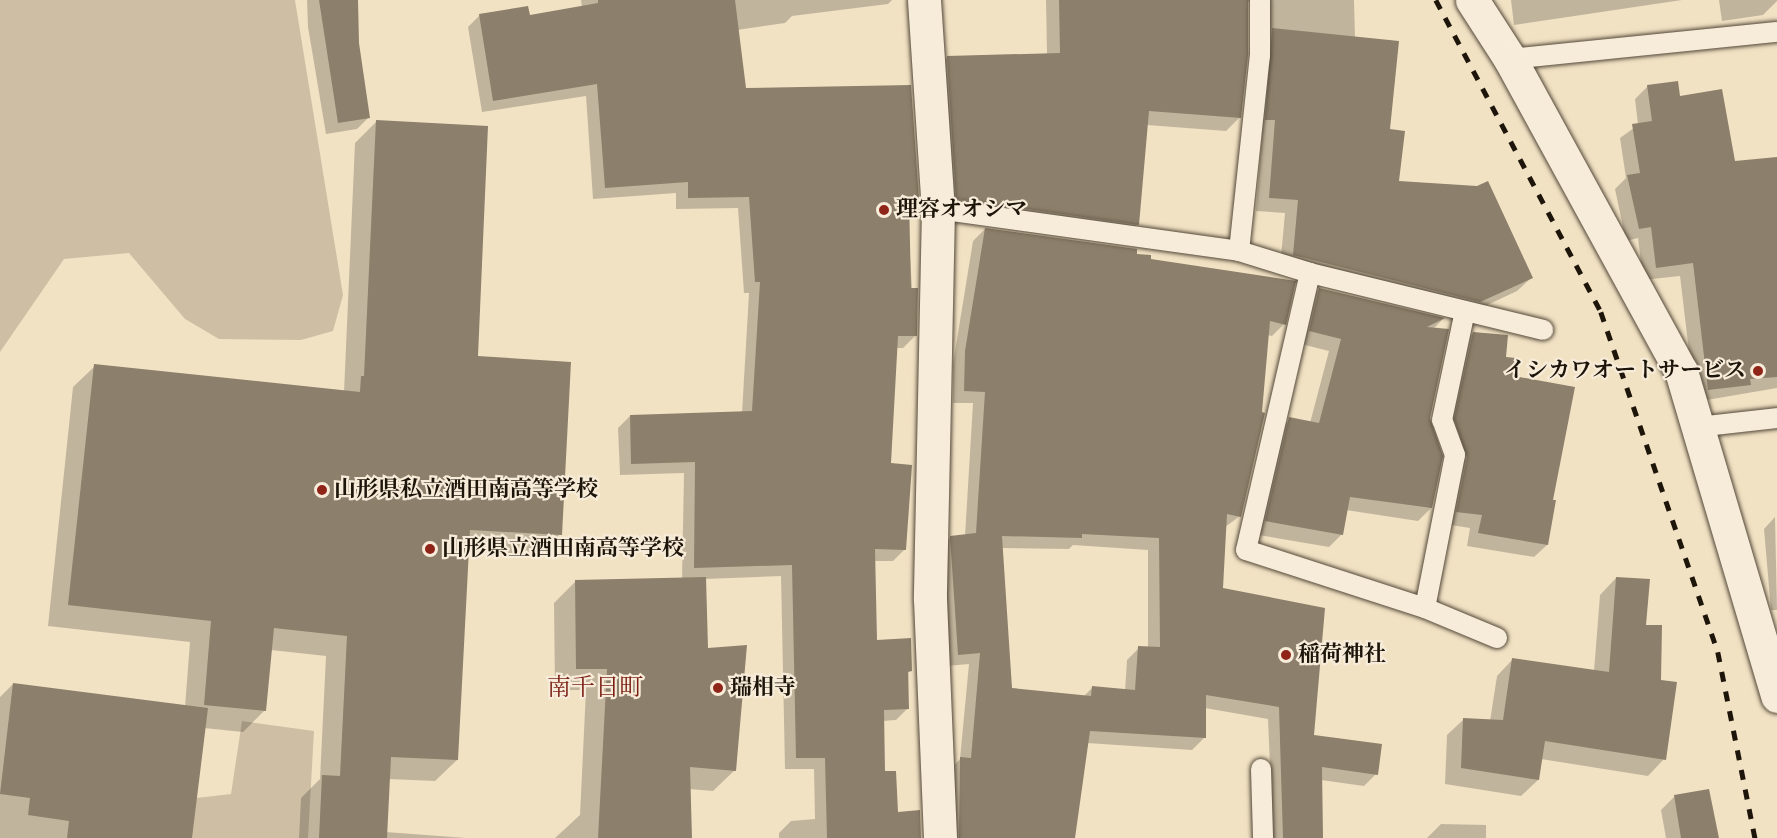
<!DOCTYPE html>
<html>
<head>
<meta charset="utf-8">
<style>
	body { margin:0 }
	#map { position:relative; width:1777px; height:838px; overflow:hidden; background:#f2e2c4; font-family:Cardo,"Noto Serif JP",serif }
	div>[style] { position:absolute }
	.green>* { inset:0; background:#cebfa4 }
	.shadow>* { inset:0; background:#0003 }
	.building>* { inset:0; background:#8c7f6b }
	.roads { filter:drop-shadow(0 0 2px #524838) drop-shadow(0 0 2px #524838) }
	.lane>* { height:20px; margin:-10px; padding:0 10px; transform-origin:10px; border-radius:10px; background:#f7ecd9 }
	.street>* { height:33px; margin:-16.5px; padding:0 16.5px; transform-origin:16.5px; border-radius:16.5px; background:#f7ecd9 }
	.rail>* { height:4.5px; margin-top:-2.25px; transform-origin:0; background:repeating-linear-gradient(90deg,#1d140a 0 10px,transparent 0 20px) }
	.dots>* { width:16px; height:16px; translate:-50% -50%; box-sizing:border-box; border:3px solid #f7ecd9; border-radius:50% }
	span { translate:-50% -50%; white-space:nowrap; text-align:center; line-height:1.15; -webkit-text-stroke:4.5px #f7ecd9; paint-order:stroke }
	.poi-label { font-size:22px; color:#1d140a; font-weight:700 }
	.left { translate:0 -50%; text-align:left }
	.right { translate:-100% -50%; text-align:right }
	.neighbourhood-label { font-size:24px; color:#7a1f14 }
</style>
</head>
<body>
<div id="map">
	<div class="green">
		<i style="clip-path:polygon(0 0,295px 0,343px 295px,333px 331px,301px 340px,219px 339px,185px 319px,129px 253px,64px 259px,0 352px)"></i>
		<i style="clip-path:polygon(242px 721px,314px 731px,308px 838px,144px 838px,153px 803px,231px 794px)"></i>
	</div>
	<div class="shadow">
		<i style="clip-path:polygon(307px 0,357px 0,358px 43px,369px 117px,357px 129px,326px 134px,308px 27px)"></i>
		<i style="clip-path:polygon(581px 0,892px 0,888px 4px,792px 16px,785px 23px,737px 30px,744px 90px,917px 198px,907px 208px,915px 336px,903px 348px,896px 348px,890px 465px,905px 549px,893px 561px,874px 561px,876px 642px,909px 640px,908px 708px,896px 720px,882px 721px,883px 773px,896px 813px,920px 838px,779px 838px,779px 833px,791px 821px,815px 819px,814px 769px,785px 769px,781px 576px,705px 579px,707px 650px,735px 770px,713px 791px,689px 789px,690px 838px,555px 838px,580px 815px,586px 690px,555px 690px,554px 603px,575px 582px,682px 579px,684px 473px,620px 475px,618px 428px,630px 416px,742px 413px,749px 293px,744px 293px,738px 208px,676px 209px,676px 193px,593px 199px,586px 96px,482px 112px,468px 27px,480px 15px,529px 17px,582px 8px)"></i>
		<i style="clip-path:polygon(1046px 0,1354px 0,1355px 38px,1388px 130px,1397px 182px,1531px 278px,1517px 291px,1466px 315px,1280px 268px,1285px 213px,1256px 211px,1262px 134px,1252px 133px,1252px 2px,1247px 2px,1240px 117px,1226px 131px,1147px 125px,1138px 224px,1124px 238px,943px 213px,934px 71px,947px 57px,1047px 55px)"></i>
		<i style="clip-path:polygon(1511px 0,1682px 0,1514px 25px)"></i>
		<i style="clip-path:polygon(1719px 0,1777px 0,1777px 1px,1763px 15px,1722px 21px)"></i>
		<i style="clip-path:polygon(1648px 86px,1679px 98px,1733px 163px,1777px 158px,1777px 388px,1695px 402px,1680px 276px,1643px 280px,1638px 238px,1626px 241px,1615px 189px,1626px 178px,1620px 138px,1638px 125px,1635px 99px)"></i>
		<i style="clip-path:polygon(376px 122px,476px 357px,560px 534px,539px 556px,468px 552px,457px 760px,435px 781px,388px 779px,386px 832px,466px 838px,299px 838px,301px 798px,320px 779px,326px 656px,271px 650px,265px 710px,243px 732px,204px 728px,144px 838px,0 838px,0 697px,13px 684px,185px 707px,190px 642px,48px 626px,73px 387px,95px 366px,344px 392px,355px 143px)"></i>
		<i style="clip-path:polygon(evenodd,985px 229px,1135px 255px,1284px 324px,1272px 336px,1267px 335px,1240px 516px,1225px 527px,1221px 589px,1313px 736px,1376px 774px,1364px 786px,1321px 780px,1322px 838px,1273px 838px,1268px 719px,1205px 708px,1204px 738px,1192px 750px,1087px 743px,1074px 838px,946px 838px,949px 771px,960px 759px,969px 664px,946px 666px,939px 549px,951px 537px,965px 536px,973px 403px,953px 403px,953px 364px,973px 241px,985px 229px,1073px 545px,1148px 550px,1148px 648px,1139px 648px,1127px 660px,1125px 691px,1092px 688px,1083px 697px,1011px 689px,1002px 548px,1069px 549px,1073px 545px)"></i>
		<i style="clip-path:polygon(1319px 289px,1443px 319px,1433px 329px,1429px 418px,1431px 508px,1418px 521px,1346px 510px,1342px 534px,1329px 547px,1253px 534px,1277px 432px,1290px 419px,1310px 423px,1329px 351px,1297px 343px,1307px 302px)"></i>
		<i style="clip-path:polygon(1473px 333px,1504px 359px,1551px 501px,1547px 545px,1534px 557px,1467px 546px,1470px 528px,1444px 524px,1455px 470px,1442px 433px,1461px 346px)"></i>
		<i style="clip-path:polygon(1775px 517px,1777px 610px,1771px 610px,1764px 529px)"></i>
		<i style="clip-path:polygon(1616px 578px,1645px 627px,1659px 681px,1664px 759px,1648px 776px,1541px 759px,1538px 780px,1521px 796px,1445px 784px,1447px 735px,1464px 719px,1490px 721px,1497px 676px,1513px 659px,1594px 671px,1600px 595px)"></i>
		<i style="clip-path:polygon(1674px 797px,1717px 838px,1666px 838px,1661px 810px)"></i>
		<i style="clip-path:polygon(1441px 824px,1486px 825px,1486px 838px,1427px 838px)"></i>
	</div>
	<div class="building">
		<i style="clip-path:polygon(319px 0,358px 0,359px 43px,370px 118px,338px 123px)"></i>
		<i style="clip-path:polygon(598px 0,735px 0,746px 88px,911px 85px,919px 199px,909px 198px,911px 288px,918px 288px,917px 336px,898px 336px,891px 463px,912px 465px,906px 550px,875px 549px,877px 640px,911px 638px,912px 671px,908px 672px,909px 709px,884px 710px,885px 771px,896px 771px,898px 812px,920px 810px,921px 838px,827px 838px,825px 758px,796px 758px,792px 565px,694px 568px,695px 462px,631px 464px,630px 415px,752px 411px,760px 282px,755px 282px,749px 197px,688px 198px,688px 182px,605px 188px,597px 84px,493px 101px,479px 14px,528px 6px,530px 15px,598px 3px)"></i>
		<i style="clip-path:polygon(1059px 0,1248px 0,1248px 55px,1241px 118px,1149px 111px,1139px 225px,956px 199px,947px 56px,1060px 53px)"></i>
		<i style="clip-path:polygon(1272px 28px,1399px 41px,1390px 129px,1405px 131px,1399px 181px,1477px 186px,1488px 181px,1533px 278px,1480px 302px,1293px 255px,1298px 200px,1269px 198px,1275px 120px,1265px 120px)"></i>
		<i style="clip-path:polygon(1678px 81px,1680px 96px,1722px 89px,1735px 161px,1777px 157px,1777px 377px,1750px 379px,1751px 385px,1708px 390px,1693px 263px,1656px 268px,1651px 227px,1639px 229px,1627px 175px,1640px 173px,1632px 124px,1652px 121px,1647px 85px)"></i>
		<i style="clip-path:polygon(376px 120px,488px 126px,478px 356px,571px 362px,562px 535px,470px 530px,458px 760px,391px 757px,387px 838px,319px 838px,322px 775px,340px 776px,347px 636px,274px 628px,266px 711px,204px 705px,211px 621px,68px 605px,94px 364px,360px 392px,361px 376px,364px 376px)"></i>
		<i style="clip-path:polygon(evenodd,985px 228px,1137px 249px,1137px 254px,1151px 255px,1151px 259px,1296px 281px,1286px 325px,1270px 321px,1262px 412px,1265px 413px,1241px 517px,1227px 514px,1223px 588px,1325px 608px,1314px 735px,1382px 744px,1378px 775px,1322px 767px,1323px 838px,1283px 838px,1279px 707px,1206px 695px,1206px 738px,1090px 731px,1075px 838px,959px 838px,960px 757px,971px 758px,980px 653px,958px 655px,950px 536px,976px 533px,985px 392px,964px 391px,965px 351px,985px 228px,1082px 534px,1159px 538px,1160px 647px,1138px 646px,1135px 690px,1092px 686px,1091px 696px,1012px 688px,1002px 536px,1082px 538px,1082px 534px)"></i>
		<i style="clip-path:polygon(1319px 288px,1445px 318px,1427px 327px,1449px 329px,1430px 418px,1443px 456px,1432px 508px,1350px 497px,1343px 535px,1265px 521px,1289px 417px,1319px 423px,1341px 339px,1309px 331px)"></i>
		<i style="clip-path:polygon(1473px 332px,1508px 335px,1506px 357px,1516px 358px,1514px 376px,1575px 387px,1553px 500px,1556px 500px,1548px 545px,1478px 533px,1482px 515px,1456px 512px,1467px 457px,1454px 419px)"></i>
		<i style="clip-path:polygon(706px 577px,708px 648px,747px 645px,736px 771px,690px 767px,692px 838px,598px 838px,607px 669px,576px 669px,575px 580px)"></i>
		<i style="clip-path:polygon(1616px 577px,1650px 579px,1646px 625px,1662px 625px,1661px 680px,1677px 682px,1666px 760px,1545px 741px,1539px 780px,1461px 768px,1463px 718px,1503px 720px,1512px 658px,1609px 672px)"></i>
		<i style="clip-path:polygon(13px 683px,208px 708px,192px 838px,67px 838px,69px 821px,28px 815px,30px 798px,0 794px)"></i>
		<i style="clip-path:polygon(1709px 789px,1719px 838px,1681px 838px,1674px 795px)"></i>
	</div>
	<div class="roads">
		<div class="lane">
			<i style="left:1510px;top:59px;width:268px;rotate:-5.8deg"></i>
			<i style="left:938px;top:209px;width:304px;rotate:7.9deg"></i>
			<i style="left:1239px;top:251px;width:74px;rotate:17.2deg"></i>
			<i style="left:1310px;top:273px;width:240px;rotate:13.7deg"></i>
			<i style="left:1239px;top:251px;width:196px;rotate:-83.9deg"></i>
			<i style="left:1260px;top:56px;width:56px;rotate:-90deg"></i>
			<i style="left:1310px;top:273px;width:284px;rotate:103deg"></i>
			<i style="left:1246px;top:550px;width:188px;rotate:18deg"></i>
			<i style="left:1425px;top:608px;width:78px;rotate:22.6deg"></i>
			<i style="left:1697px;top:427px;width:81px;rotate:-6.4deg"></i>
			<i style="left:1425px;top:608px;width:156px;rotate:-78.9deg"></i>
			<i style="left:1455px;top:455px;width:37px;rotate:-110deg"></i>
			<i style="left:1442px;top:420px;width:111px;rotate:-78.1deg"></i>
			<i style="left:1261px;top:769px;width:69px;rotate:88.3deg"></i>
		</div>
		<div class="street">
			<i style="left:924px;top:0;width:209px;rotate:86.2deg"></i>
			<i style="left:938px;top:209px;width:390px;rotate:91.2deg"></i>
			<i style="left:930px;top:599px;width:239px;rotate:87.6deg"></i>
			<i style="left:1472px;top:0;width:70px;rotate:57.2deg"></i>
			<i style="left:1510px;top:59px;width:356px;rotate:61.3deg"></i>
			<i style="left:1681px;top:371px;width:339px;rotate:73.5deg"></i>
		</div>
	</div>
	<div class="rail">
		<i style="left:1436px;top:0;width:353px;rotate:62.1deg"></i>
		<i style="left:1601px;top:312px;width:360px;rotate:71deg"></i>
		<i style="left:1718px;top:652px;width:190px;rotate:78.7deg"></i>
	</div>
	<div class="dots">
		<i style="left:884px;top:210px;background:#8f2418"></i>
		<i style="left:1758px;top:371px;background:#8f2418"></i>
		<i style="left:322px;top:490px;background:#8f2418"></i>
		<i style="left:430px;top:549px;background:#8f2418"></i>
		<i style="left:1286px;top:655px;background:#8f2418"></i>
		<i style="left:718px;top:688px;background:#8f2418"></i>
	</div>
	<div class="poi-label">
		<span class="left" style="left:896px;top:210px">理容オオシマ</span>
		<span class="right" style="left:1746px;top:371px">イシカワオートサービス</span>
		<span class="left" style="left:334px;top:490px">山形県私立酒田南高等学校</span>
		<span class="left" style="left:442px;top:549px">山形県立酒田南高等学校</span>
		<span class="left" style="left:1298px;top:655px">稲荷神社</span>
		<span class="left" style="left:730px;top:688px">瑞相寺</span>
	</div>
	<div class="neighbourhood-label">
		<span style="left:595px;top:688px">南千日町</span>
	</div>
</div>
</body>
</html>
